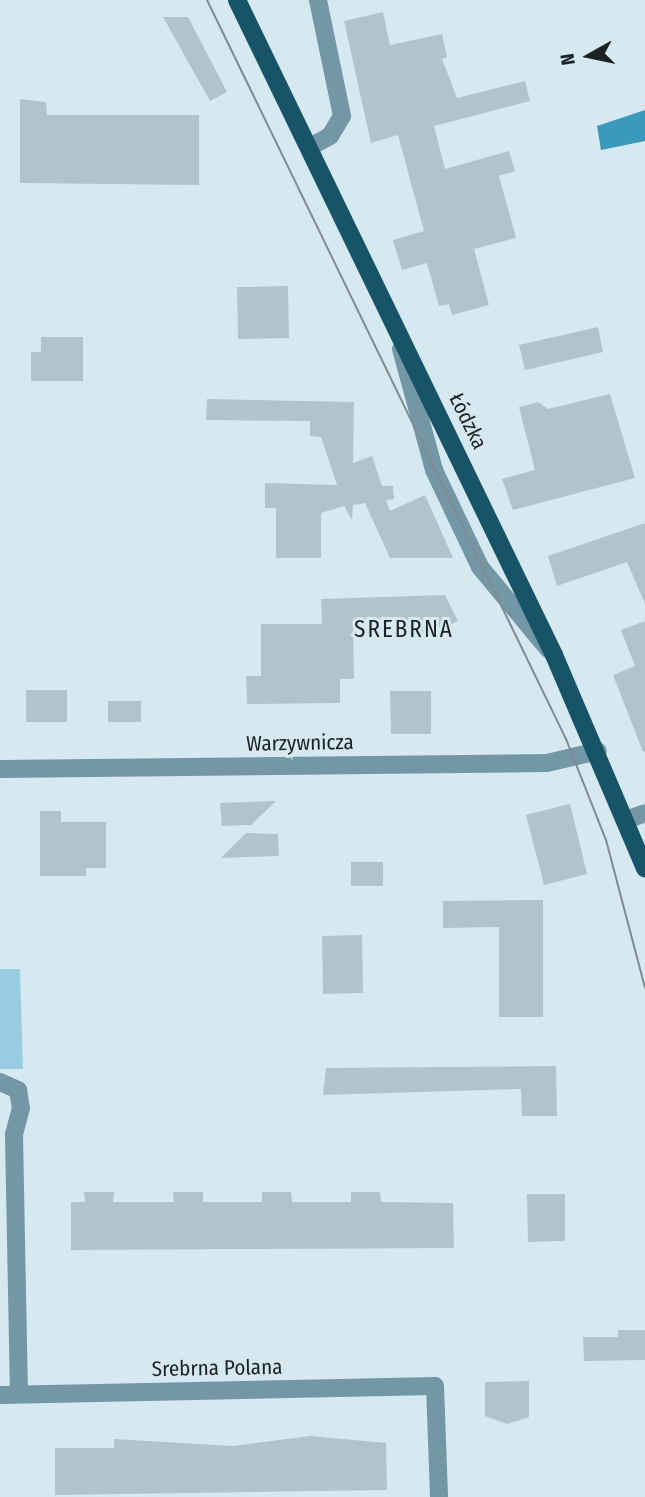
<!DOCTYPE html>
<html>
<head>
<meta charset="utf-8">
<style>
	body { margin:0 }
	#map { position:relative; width:645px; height:1497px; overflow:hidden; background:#d6e9f0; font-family:"Fira Sans Condensed",sans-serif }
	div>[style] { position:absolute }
	.green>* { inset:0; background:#98cce0 }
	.water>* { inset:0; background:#399ab9 }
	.building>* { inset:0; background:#b2c4cb }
	.minor>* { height:18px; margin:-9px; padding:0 9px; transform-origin:9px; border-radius:9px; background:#7397a5 }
	.major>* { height:18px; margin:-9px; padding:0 9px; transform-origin:9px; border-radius:9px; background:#185468 }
	.tram>* { height:2px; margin:-1px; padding:0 1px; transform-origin:1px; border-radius:1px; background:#7f8c91 }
	span { translate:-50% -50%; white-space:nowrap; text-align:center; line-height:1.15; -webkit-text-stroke:6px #d6e9f0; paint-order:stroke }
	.street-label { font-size:21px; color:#1c2326 }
	.neighbourhood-label { font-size:23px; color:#1c2326; letter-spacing:2px }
	.north { position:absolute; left:554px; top:21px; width:70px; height:70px; -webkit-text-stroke:5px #d6e9f0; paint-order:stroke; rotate:261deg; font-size:19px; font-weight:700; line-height:28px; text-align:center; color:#1c2326 }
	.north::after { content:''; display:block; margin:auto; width:24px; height:32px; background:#1c2326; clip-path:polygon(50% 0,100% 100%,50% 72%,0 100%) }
</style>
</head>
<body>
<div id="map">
	<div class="green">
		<i style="clip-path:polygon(0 969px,20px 969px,23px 1069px,0 1069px)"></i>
	</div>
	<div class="water">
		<i style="clip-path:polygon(645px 110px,645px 141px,601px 150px,597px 126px)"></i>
	</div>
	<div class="building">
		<i style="clip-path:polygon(383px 12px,390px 45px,442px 34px,447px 57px,442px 59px,457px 98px,525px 81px,530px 101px,434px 126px,445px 169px,509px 151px,515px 171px,499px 176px,516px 238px,474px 249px,489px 305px,452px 315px,449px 304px,439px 306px,427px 263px,402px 270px,393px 240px,424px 231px,398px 135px,371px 143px,344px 21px)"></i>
		<i style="clip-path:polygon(163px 17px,188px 17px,227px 92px,210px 101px)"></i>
		<i style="clip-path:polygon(20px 99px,46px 102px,47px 115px,199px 115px,199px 185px,20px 183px)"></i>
		<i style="clip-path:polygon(288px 286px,289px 338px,238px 339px,237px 287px)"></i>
		<i style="clip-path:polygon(598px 327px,603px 352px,525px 370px,519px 345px)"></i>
		<i style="clip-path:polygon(41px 337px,83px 337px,83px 381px,31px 381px,31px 352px,41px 352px)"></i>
		<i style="clip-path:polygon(610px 394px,635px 478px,513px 510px,502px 479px,535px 470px,519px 407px,538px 402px,548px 409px)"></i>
		<i style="clip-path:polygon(207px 399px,354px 402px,353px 463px,372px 456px,382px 486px,393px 486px,394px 499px,386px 500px,390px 511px,425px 495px,453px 558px,390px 558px,365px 503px,353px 505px,352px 520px,344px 506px,321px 513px,321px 558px,276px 558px,276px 508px,265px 508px,265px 483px,337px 485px,321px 437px,310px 436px,310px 421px,206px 420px)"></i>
		<i style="clip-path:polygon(645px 523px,645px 604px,627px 562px,557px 586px,548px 556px)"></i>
		<i style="clip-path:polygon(445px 595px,458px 621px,419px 640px,415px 630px,404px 635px,397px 618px,353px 620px,354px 679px,340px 679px,340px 703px,247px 704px,246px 676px,261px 676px,261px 624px,322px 624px,321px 599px)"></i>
		<i style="clip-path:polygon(645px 621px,645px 751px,643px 752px,613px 675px,635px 666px,621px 630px)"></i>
		<i style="clip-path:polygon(26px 690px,67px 690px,67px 722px,26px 722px)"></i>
		<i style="clip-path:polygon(390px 691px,431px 691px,431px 734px,391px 734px)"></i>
		<i style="clip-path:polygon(108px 701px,141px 701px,141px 722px,108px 722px)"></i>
		<i style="clip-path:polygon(276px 801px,251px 825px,222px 826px,220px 803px)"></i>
		<i style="clip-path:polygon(570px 804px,587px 874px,544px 885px,526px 815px)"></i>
		<i style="clip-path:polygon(40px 811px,61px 811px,61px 822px,106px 822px,106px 868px,86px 868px,86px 876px,40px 876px)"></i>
		<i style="clip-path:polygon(246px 833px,278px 834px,279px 856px,221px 858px)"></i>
		<i style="clip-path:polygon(351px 862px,383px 862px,383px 886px,351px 886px)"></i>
		<i style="clip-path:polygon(543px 900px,543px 1017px,499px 1017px,499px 927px,443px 928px,443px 901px)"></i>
		<i style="clip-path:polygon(362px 935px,363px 993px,323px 994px,322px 936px)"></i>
		<i style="clip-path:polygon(556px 1066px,557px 1116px,522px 1116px,521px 1089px,323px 1095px,326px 1068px)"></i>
		<i style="clip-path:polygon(84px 1192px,114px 1192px,113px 1202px,174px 1202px,173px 1192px,203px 1192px,203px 1202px,262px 1202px,262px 1192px,291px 1192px,292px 1202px,351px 1202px,351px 1192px,380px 1192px,381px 1202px,453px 1203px,454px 1248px,71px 1250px,71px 1202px,85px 1202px)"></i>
		<i style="clip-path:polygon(527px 1194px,565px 1194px,565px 1241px,528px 1242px)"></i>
		<i style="clip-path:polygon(618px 1330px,645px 1330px,645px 1360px,584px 1361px,583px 1337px,618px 1337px)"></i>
		<i style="clip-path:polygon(529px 1381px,529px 1417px,507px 1424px,485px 1416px,485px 1382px)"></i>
		<i style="clip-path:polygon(310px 1436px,386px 1443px,387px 1490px,55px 1495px,55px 1448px,114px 1448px,114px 1439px,233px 1446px)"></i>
	</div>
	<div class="minor">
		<i style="left:310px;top:147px;width:23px;rotate:-29deg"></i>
		<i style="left:330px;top:136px;width:23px;rotate:-59deg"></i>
		<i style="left:342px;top:116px;width:118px;rotate:-101.7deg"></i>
		<i style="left:401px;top:349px;width:125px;rotate:74.7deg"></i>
		<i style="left:434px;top:470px;width:107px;rotate:64.6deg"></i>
		<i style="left:480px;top:567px;width:107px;rotate:50.3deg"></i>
		<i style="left:0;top:769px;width:547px;rotate:-0.63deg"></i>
		<i style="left:547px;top:763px;width:52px;rotate:-13.2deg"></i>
		<i style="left:626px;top:820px;width:20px;rotate:-20deg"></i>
		<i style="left:0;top:1082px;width:20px;rotate:24deg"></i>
		<i style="left:18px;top:1090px;width:18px;rotate:81deg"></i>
		<i style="left:21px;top:1108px;width:28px;rotate:105deg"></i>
		<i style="left:14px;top:1135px;width:259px;rotate:88.9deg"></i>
		<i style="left:0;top:1395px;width:435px;rotate:-1.2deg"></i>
		<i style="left:435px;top:1386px;width:111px;rotate:87.9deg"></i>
	</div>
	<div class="major">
		<i style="left:237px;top:0;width:728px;rotate:64.17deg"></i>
		<i style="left:554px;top:655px;width:232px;rotate:66.9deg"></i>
	</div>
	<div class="tram">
		<i style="left:207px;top:0;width:822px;rotate:64.09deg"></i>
		<i style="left:566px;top:739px;width:109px;rotate:68.4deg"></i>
		<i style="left:606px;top:840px;width:153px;rotate:75.2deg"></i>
	</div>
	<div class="street-label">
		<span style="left:468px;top:421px;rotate:64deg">Łódzka</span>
		<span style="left:300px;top:743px;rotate:-1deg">Warzywnicza</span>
		<span style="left:217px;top:1368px;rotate:-1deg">Srebrna Polana</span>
	</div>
	<div class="neighbourhood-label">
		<span style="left:404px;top:629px">SREBRNA</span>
	</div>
	<div class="north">N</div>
</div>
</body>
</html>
